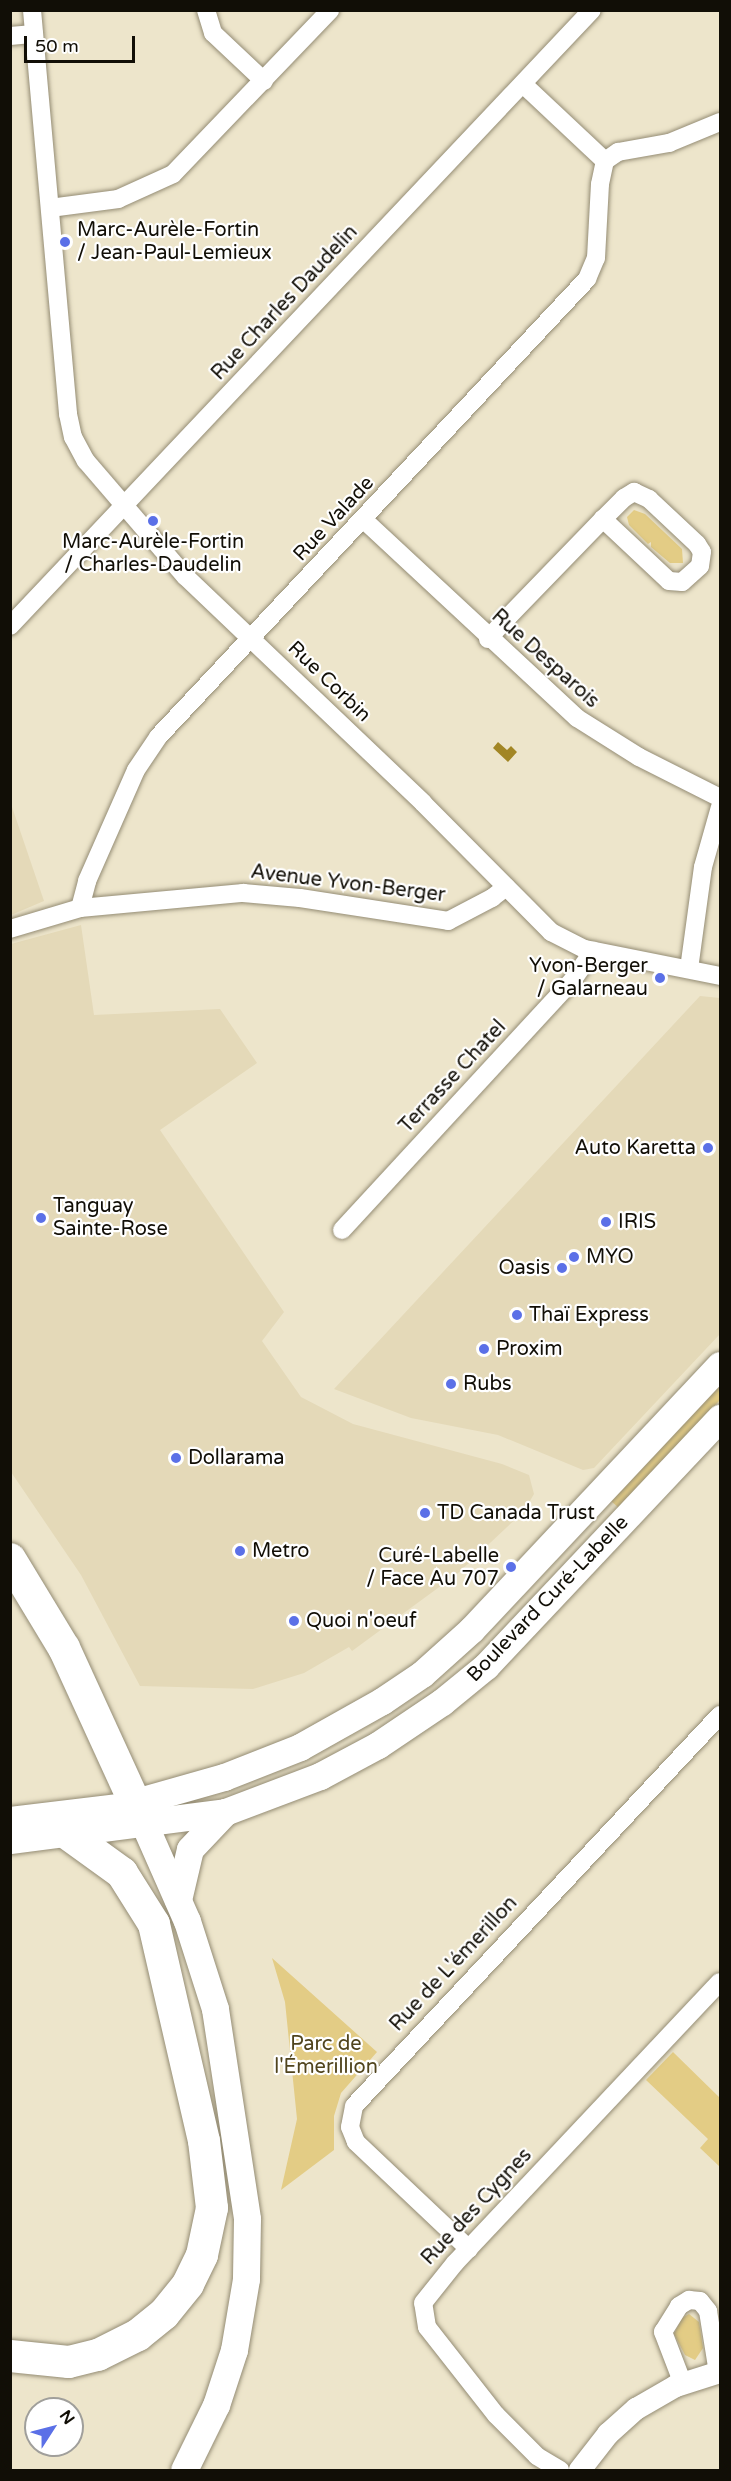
<!DOCTYPE html>
<html>
<head>
<meta charset="utf-8">
<style>
	body { margin:0 }
	#map { position:relative; width:731px; height:2481px; overflow:hidden; background:#ede5cb; font-family:"Varela Round",sans-serif }
	div>[style] { position:absolute }
	.built>* { inset:0; background:#e4d9b8 }
	.green>* { inset:0; background:#e3cc85 }
	.water>* { inset:0; background:#a28625 }
	.roads { filter:drop-shadow(0 0 2px #948c74) drop-shadow(0 0 2px #948c74) }
	.minor>* { height:18px; margin:-9px; padding:0 9px; transform-origin:9px; border-radius:9px; background:#fff }
	.tertiary>* { height:22px; margin:-11px; padding:0 11px; transform-origin:11px; border-radius:11px; background:#fff }
	.primary>* { height:27px; margin:-13.5px; padding:0 13.5px; transform-origin:13.5px; border-radius:13.5px; background:#fff }
	.motorway>* { height:32px; margin:-16px; padding:0 16px; transform-origin:16px; border-radius:16px; background:#fff }
	.dots>* { width:16px; height:16px; translate:-50% -50%; box-sizing:border-box; border:3px solid #fff; border-radius:50% }
	span { translate:-50% -50%; white-space:nowrap; text-align:center; line-height:1.15; -webkit-text-stroke:4.5px #fff; paint-order:stroke }
	.poi-label { font-size:20px; color:#110e06 }
	.left { translate:0 -50%; text-align:left }
	.right { translate:-100% -50%; text-align:right }
	.street-label { font-size:20px; color:#110e06 }
	.park-label { font-size:20px; color:#50441d }
	.frame { position:absolute; inset:0; border:12px solid #110e06; pointer-events:none }
	.north { position:absolute; left:24px; top:2397px; width:60px; height:60px; box-sizing:border-box; background:#fff; border:2px solid #a09f9b; border-radius:50%; rotate:54deg; font-size:16px; font-weight:700; line-height:24px; text-align:center; color:#110e06 }
	.north::after { content:''; display:block; margin:auto; width:21px; height:27px; background:#5b70e7; clip-path:polygon(50% 0,100% 100%,50% 72%,0 100%) }
	.scale { position:absolute; left:24px; top:36px; width:111px; height:27px; box-sizing:border-box; border:3px solid #110e06; border-top:0; padding-left:8px; font-size:18px; line-height:21px; white-space:nowrap; color:#110e06; -webkit-text-stroke:4px #fff; paint-order:stroke }
</style>
</head>
<body>
<div id="map">
	<div class="built">
		<i style="clip-path:polygon(11px 804px,44px 901px,11px 915px,10px 915px)"></i>
		<i style="clip-path:polygon(81px 925px,94px 1015px,220px 1009px,257px 1063px,160px 1130px,284px 1312px,262px 1341px,301px 1397px,353px 1424px,502px 1464px,529px 1475px,534px 1494px,524px 1511px,457px 1574px,352px 1651px,349px 1647px,304px 1673px,253px 1689px,140px 1686px,81px 1575px,11px 1472px,11px 944px)"></i>
		<i style="clip-path:polygon(700px 996px,720px 998px,720px 1334px,594px 1468px,583px 1470px,498px 1435px,411px 1418px,334px 1389px)"></i>
	</div>
	<div class="green">
		<i style="clip-path:polygon(634px 510px,645px 514px,682px 549px,683px 563px,670px 563px,651px 547px,651px 542px,648px 544px,629px 525px,627px 517px)"></i>
		<i style="clip-path:polygon(720px 1384px,720px 1400px,619px 1508px,611px 1501px)"></i>
		<i style="clip-path:polygon(272px 1958px,377px 2052px,341px 2093px,334px 2116px,334px 2150px,281px 2190px,297px 2119px,285px 2002px)"></i>
		<i style="clip-path:polygon(673px 2052px,720px 2098px,720px 2167px,700px 2148px,708px 2139px,646px 2080px)"></i>
		<i style="clip-path:polygon(689px 2314px,699px 2322px,703px 2348px,695px 2360px,685px 2355px,674px 2334px,682px 2318px)"></i>
	</div>
	<div class="water">
		<i style="clip-path:polygon(498px 742px,507px 750px,511px 746px,517px 752px,508px 762px,493px 748px)"></i>
	</div>
	<div class="roads">
		<div class="minor">
			<i style="left:32px;top:10px;width:406px;rotate:84.9deg"></i>
			<i style="left:68px;top:414px;width:24px;rotate:78deg"></i>
			<i style="left:73px;top:437px;width:27px;rotate:62deg"></i>
			<i style="left:86px;top:461px;width:152px;rotate:49.3deg"></i>
			<i style="left:185px;top:576px;width:329px;rotate:43.6deg"></i>
			<i style="left:423px;top:803px;width:182px;rotate:45.2deg"></i>
			<i style="left:551px;top:932px;width:38px;rotate:27deg"></i>
			<i style="left:585px;top:949px;width:138px;rotate:11.3deg"></i>
			<i style="left:206px;top:10px;width:24px;rotate:73deg"></i>
			<i style="left:213px;top:33px;width:70px;rotate:43.3deg"></i>
			<i style="left:10px;top:36px;width:24px;rotate:-5deg"></i>
			<i style="left:523px;top:84px;width:112px;rotate:43.2deg"></i>
			<i style="left:50px;top:208px;width:69px;rotate:-7.5deg"></i>
			<i style="left:118px;top:199px;width:60px;rotate:-24.4deg"></i>
			<i style="left:173px;top:174px;width:227px;rotate:-46.2deg"></i>
			<i style="left:364px;top:520px;width:291px;rotate:42.9deg"></i>
			<i style="left:577px;top:718px;width:73px;rotate:32.2deg"></i>
			<i style="left:639px;top:757px;width:91px;rotate:26.8deg"></i>
			<i style="left:10px;top:626px;width:847px;rotate:-46.63deg"></i>
			<i style="left:488px;top:639px;width:31px;rotate:-48deg"></i>
			<i style="left:509px;top:616px;width:135px;rotate:-45.9deg"></i>
			<i style="left:603px;top:519px;width:30px;rotate:-45deg"></i>
			<i style="left:624px;top:498px;width:12px;rotate:-31deg"></i>
			<i style="left:634px;top:492px;width:17px;rotate:25deg"></i>
			<i style="left:649px;top:499px;width:66px;rotate:43.2deg"></i>
			<i style="left:697px;top:544px;width:9px;rotate:58deg"></i>
			<i style="left:702px;top:552px;width:14px;rotate:98deg"></i>
			<i style="left:700px;top:566px;width:24px;rotate:138deg"></i>
			<i style="left:682px;top:582px;width:13px;rotate:-176deg"></i>
			<i style="left:669px;top:581px;width:91px;rotate:-136.8deg"></i>
			<i style="left:80px;top:908px;width:28px;rotate:-75deg"></i>
			<i style="left:87px;top:881px;width:121px;rotate:-66.2deg"></i>
			<i style="left:136px;top:770px;width:40px;rotate:-56deg"></i>
			<i style="left:158px;top:737px;width:628px;rotate:-46.87deg"></i>
			<i style="left:587px;top:279px;width:23px;rotate:-67deg"></i>
			<i style="left:596px;top:258px;width:74px;rotate:-86.9deg"></i>
			<i style="left:600px;top:184px;width:24px;rotate:-78deg"></i>
			<i style="left:605px;top:161px;width:16px;rotate:-35deg"></i>
			<i style="left:618px;top:152px;width:52px;rotate:-10deg"></i>
			<i style="left:669px;top:143px;width:55px;rotate:-22.4deg"></i>
			<i style="left:10px;top:929px;width:73px;rotate:-16.7deg"></i>
			<i style="left:80px;top:908px;width:164px;rotate:-5.3deg"></i>
			<i style="left:243px;top:893px;width:57px;rotate:5deg"></i>
			<i style="left:300px;top:898px;width:150px;rotate:8.8deg"></i>
			<i style="left:448px;top:921px;width:50px;rotate:-27.6deg"></i>
			<i style="left:492px;top:898px;width:18px;rotate:-38deg"></i>
			<i style="left:689px;top:969px;width:103px;rotate:-82.2deg"></i>
			<i style="left:703px;top:867px;width:62px;rotate:-74.2deg"></i>
			<i style="left:342px;top:1230px;width:339px;rotate:-47.3deg"></i>
			<i style="left:572px;top:981px;width:37px;rotate:-55deg"></i>
			<i style="left:469px;top:2249px;width:156px;rotate:-136.6deg"></i>
			<i style="left:356px;top:2142px;width:16px;rotate:-112deg"></i>
			<i style="left:350px;top:2127px;width:21px;rotate:-79deg"></i>
			<i style="left:354px;top:2106px;width:536px;rotate:-46.89deg"></i>
			<i style="left:683px;top:2384px;width:56px;rotate:-111deg"></i>
			<i style="left:663px;top:2332px;width:31px;rotate:-58deg"></i>
			<i style="left:679px;top:2306px;width:12px;rotate:-31deg"></i>
			<i style="left:689px;top:2300px;width:11px;rotate:5deg"></i>
			<i style="left:700px;top:2301px;width:13px;rotate:51deg"></i>
			<i style="left:708px;top:2311px;width:63px;rotate:80.8deg"></i>
			<i style="left:560px;top:2470px;width:27px;rotate:-149deg"></i>
			<i style="left:537px;top:2456px;width:58px;rotate:-135deg"></i>
			<i style="left:496px;top:2415px;width:112px;rotate:-128.1deg"></i>
			<i style="left:427px;top:2327px;width:24px;rotate:-99deg"></i>
			<i style="left:423px;top:2303px;width:51px;rotate:-51.3deg"></i>
			<i style="left:455px;top:2263px;width:386px;rotate:-46.7deg"></i>
		</div>
		<div class="tertiary">
			<i style="left:580px;top:2470px;width:46px;rotate:-52.1deg"></i>
			<i style="left:608px;top:2434px;width:38px;rotate:-42deg"></i>
			<i style="left:636px;top:2409px;width:46px;rotate:-29.9deg"></i>
			<i style="left:676px;top:2386px;width:46px;rotate:-17.7deg"></i>
		</div>
		<div class="primary">
			<i style="left:138px;top:1810px;width:121px;rotate:66.2deg"></i>
			<i style="left:187px;top:1921px;width:92px;rotate:72.3deg"></i>
			<i style="left:215px;top:2009px;width:212px;rotate:81.3deg"></i>
			<i style="left:247px;top:2219px;width:60px;rotate:91deg"></i>
			<i style="left:246px;top:2279px;width:72px;rotate:99.6deg"></i>
			<i style="left:234px;top:2350px;width:58px;rotate:108.1deg"></i>
			<i style="left:216px;top:2405px;width:72px;rotate:116.2deg"></i>
			<i style="left:10px;top:1820px;width:109px;rotate:-6.9deg"></i>
			<i style="left:118px;top:1807px;width:110px;rotate:-15.8deg"></i>
			<i style="left:224px;top:1777px;width:82px;rotate:-21.5deg"></i>
			<i style="left:300px;top:1747px;width:94px;rotate:-29.3deg"></i>
			<i style="left:382px;top:1701px;width:48px;rotate:-34deg"></i>
			<i style="left:422px;top:1674px;width:67px;rotate:-42deg"></i>
			<i style="left:472px;top:1629px;width:362px;rotate:-46.8deg"></i>
			<i style="left:10px;top:1840px;width:217px;rotate:-7.4deg"></i>
			<i style="left:225px;top:1812px;width:102px;rotate:-20.8deg"></i>
			<i style="left:320px;top:1776px;width:66px;rotate:-28.1deg"></i>
			<i style="left:378px;top:1745px;width:77px;rotate:-33.9deg"></i>
			<i style="left:442px;top:1702px;width:57px;rotate:-39.3deg"></i>
			<i style="left:486px;top:1666px;width:341px;rotate:-46.7deg"></i>
			<i style="left:178px;top:1900px;width:52px;rotate:-76.8deg"></i>
			<i style="left:190px;top:1849px;width:51px;rotate:-46.6deg"></i>
		</div>
		<div class="motorway">
			<i style="left:10px;top:1559px;width:104px;rotate:58.8deg"></i>
			<i style="left:64px;top:1648px;width:170px;rotate:65.4deg"></i>
			<i style="left:10px;top:2356px;width:59px;rotate:5.8deg"></i>
			<i style="left:69px;top:2362px;width:30px;rotate:-14deg"></i>
			<i style="left:98px;top:2355px;width:45px;rotate:-26.6deg"></i>
			<i style="left:138px;top:2335px;width:33px;rotate:-39deg"></i>
			<i style="left:164px;top:2314px;width:38px;rotate:-51deg"></i>
			<i style="left:188px;top:2284px;width:32px;rotate:-64deg"></i>
			<i style="left:202px;top:2255px;width:48px;rotate:-78deg"></i>
			<i style="left:212px;top:2208px;width:67px;rotate:-96.8deg"></i>
			<i style="left:204px;top:2141px;width:223px;rotate:-103deg"></i>
			<i style="left:154px;top:1924px;width:60px;rotate:-122.1deg"></i>
			<i style="left:122px;top:1873px;width:67px;rotate:-144.2deg"></i>
		</div>
	</div>
	<div class="dots">
		<i style="left:65px;top:242px;background:#5b70e7"></i>
		<i style="left:153px;top:521px;background:#5b70e7"></i>
		<i style="left:660px;top:978px;background:#5b70e7"></i>
		<i style="left:708px;top:1148px;background:#5b70e7"></i>
		<i style="left:41px;top:1218px;background:#5b70e7"></i>
		<i style="left:606px;top:1222px;background:#5b70e7"></i>
		<i style="left:574px;top:1257px;background:#5b70e7"></i>
		<i style="left:562px;top:1268px;background:#5b70e7"></i>
		<i style="left:517px;top:1315px;background:#5b70e7"></i>
		<i style="left:484px;top:1349px;background:#5b70e7"></i>
		<i style="left:451px;top:1384px;background:#5b70e7"></i>
		<i style="left:176px;top:1458px;background:#5b70e7"></i>
		<i style="left:425px;top:1513px;background:#5b70e7"></i>
		<i style="left:240px;top:1551px;background:#5b70e7"></i>
		<i style="left:511px;top:1567px;background:#5b70e7"></i>
		<i style="left:294px;top:1621px;background:#5b70e7"></i>
	</div>
	<div class="poi-label">
		<span class="left" style="left:77px;top:242px">Marc-Aurèle-Fortin<br>/ Jean-Paul-Lemieux</span>
		<span style="left:153px;top:554px">Marc-Aurèle-Fortin<br>/ Charles-Daudelin</span>
		<span class="right" style="left:648px;top:978px">Yvon-Berger<br>/ Galarneau</span>
		<span class="right" style="left:696px;top:1148px">Auto Karetta</span>
		<span class="left" style="left:53px;top:1218px">Tanguay<br>Sainte-Rose</span>
		<span class="left" style="left:618px;top:1222px">IRIS</span>
		<span class="left" style="left:586px;top:1257px">MYO</span>
		<span class="right" style="left:550px;top:1268px">Oasis</span>
		<span class="left" style="left:529px;top:1315px">Thaï Express</span>
		<span class="left" style="left:496px;top:1349px">Proxim</span>
		<span class="left" style="left:463px;top:1384px">Rubs</span>
		<span class="left" style="left:188px;top:1458px">Dollarama</span>
		<span class="left" style="left:437px;top:1513px">TD Canada Trust</span>
		<span class="left" style="left:252px;top:1551px">Metro</span>
		<span class="right" style="left:499px;top:1568px">Curé-Labelle<br>/ Face Au 707</span>
		<span class="left" style="left:306px;top:1621px">Quoi n'oeuf</span>
	</div>
	<div class="street-label">
		<span style="left:285px;top:303px;rotate:-47deg">Rue Charles Daudelin</span>
		<span style="left:334px;top:519px;rotate:-47deg">Rue Valade</span>
		<span style="left:545px;top:659px;rotate:42deg">Rue Desparois</span>
		<span style="left:329px;top:682px;rotate:44deg">Rue Corbin</span>
		<span style="left:348px;top:884px;rotate:7deg">Avenue Yvon-Berger</span>
		<span style="left:453px;top:1077px;rotate:-47deg">Terrasse Chatel</span>
		<span style="left:548px;top:1599px;rotate:-46deg">Boulevard Curé-Labelle</span>
		<span style="left:454px;top:1964px;rotate:-47deg">Rue de L'émerillon</span>
		<span style="left:477px;top:2207px;rotate:-47deg">Rue des Cygnes</span>
	</div>
	<div class="park-label">
		<span style="left:326px;top:2056px">Parc de<br>l'Émerillion</span>
	</div>
	<div class="frame"></div>
	<div class="north">N</div>
	<div class="scale">50 m</div>
</div>
</body>
</html>
